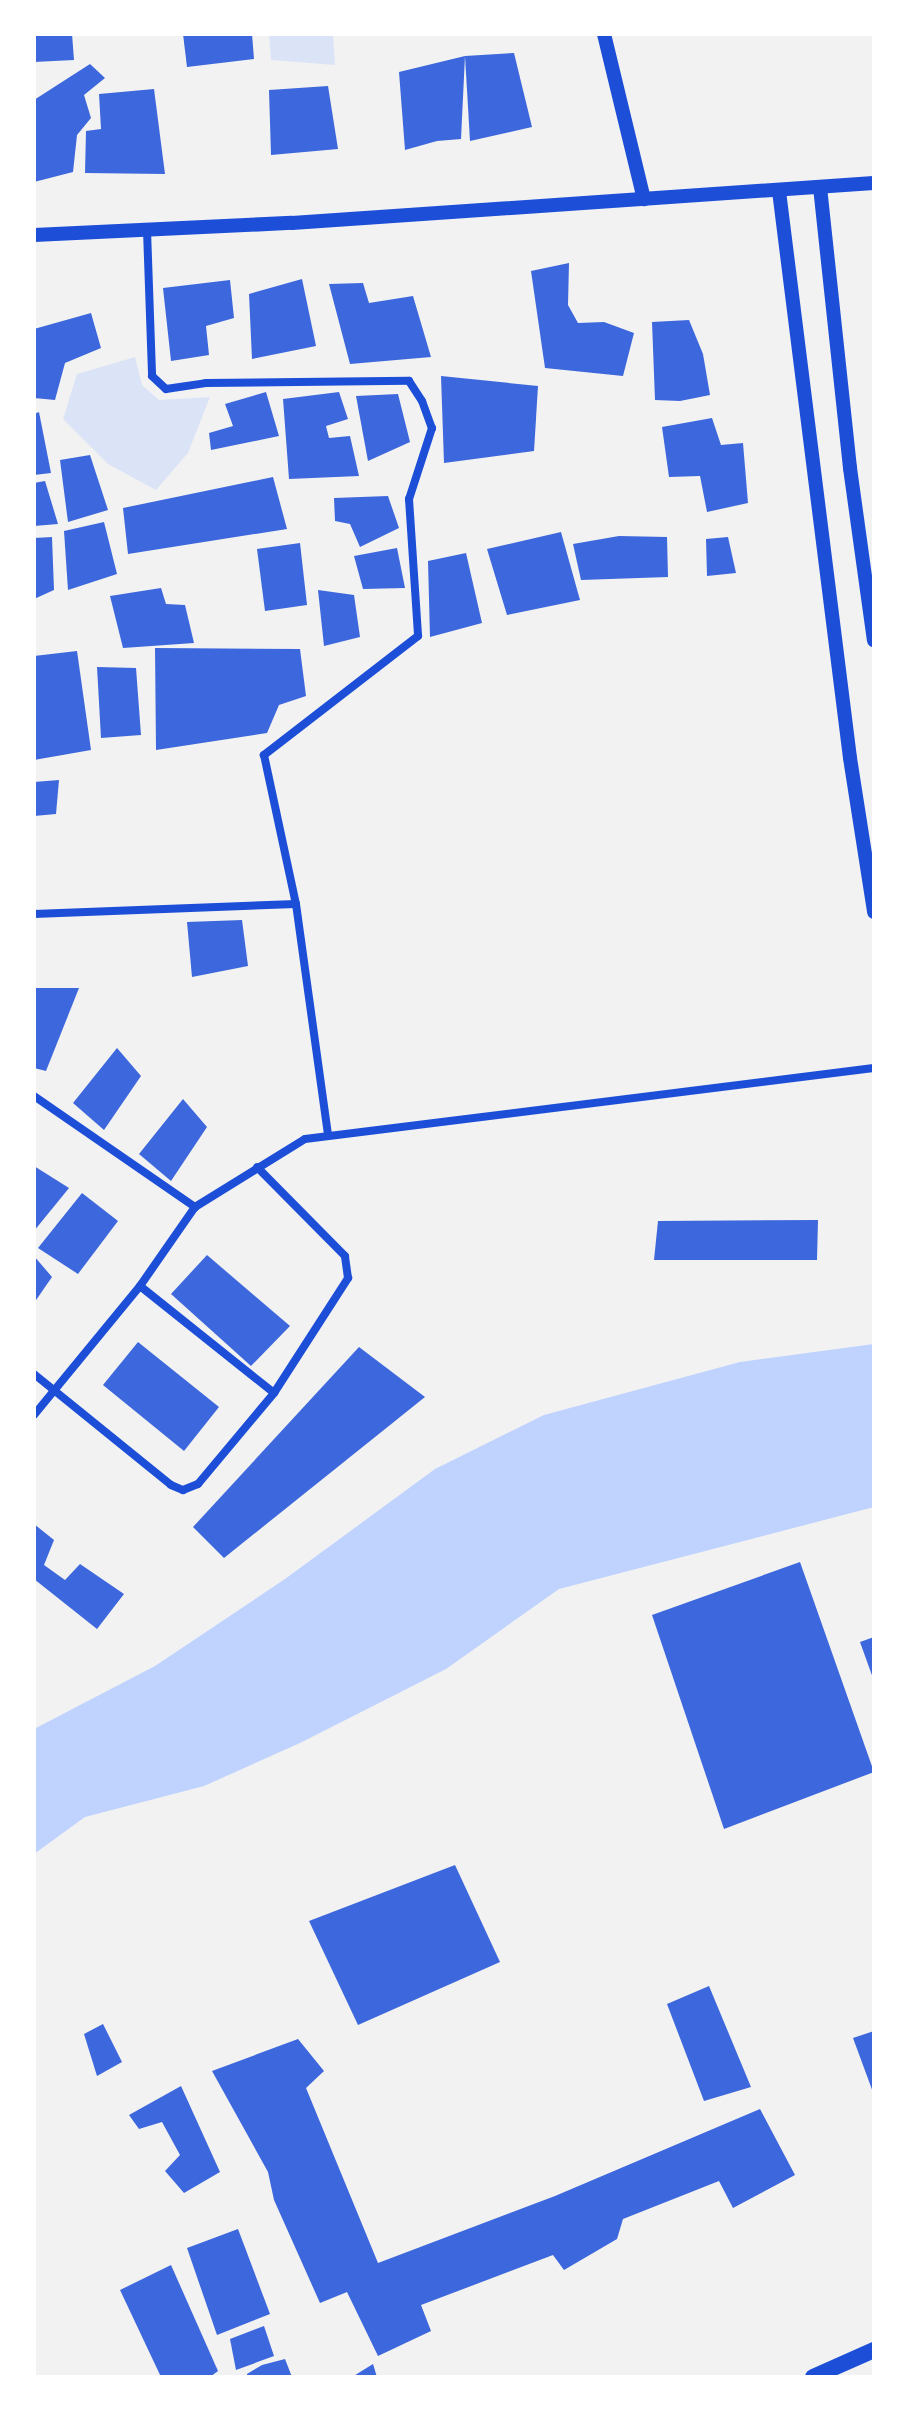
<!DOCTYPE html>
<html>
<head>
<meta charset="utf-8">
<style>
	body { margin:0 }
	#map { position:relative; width:908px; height:2411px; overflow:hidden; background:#f2f2f2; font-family:"Fira Sans Condensed",sans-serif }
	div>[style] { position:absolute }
	.green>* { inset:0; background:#dbe4f7 }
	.water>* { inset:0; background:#bfd3fe }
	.building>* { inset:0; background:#3d67dc }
	.minor>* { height:8px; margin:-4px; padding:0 4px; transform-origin:4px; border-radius:4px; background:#1d4ed8 }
	.tertiary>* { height:14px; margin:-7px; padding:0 7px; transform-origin:7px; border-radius:7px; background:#1d4ed8 }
	.secondary>* { height:16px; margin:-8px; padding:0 8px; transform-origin:8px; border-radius:8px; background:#1d4ed8 }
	span { translate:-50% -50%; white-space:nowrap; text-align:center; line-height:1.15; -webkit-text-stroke:7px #fff; paint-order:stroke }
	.frame { position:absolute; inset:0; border:36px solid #fff; pointer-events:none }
</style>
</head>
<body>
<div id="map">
	<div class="green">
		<i style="clip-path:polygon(269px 34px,333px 34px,335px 65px,271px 60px)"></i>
		<i style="clip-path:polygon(135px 357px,142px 385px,159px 400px,210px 397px,188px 453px,156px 490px,108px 464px,63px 419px,77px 374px)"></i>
	</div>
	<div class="water">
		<i style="clip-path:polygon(874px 1344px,874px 1507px,559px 1589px,446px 1669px,300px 1743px,204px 1786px,85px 1817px,34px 1854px,34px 1729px,155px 1666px,285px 1579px,435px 1469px,544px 1415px,740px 1362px)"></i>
	</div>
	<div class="building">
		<i style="clip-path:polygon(34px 34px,72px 34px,74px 60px,34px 62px)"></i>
		<i style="clip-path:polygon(183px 34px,252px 34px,254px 59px,187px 67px)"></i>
		<i style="clip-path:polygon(514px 53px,532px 127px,470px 141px,465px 56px)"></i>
		<i style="clip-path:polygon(465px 56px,461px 139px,437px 141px,405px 150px,399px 72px)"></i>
		<i style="clip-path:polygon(90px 64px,105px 78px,84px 95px,91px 118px,77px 135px,73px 172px,34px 182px,34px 100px)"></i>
		<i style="clip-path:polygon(328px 86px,338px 149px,271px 155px,269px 90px)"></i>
		<i style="clip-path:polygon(154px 89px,165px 174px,85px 173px,86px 131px,101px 129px,99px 94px)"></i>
		<i style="clip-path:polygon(569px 263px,568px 305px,578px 323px,604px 322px,634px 333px,623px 376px,545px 368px,531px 271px)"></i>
		<i style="clip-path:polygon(302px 279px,316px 346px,252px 359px,249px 294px)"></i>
		<i style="clip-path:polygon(230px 280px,234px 318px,206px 326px,209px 355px,171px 361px,163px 288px)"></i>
		<i style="clip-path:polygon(363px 283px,369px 303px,413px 296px,431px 357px,350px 364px,329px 284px)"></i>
		<i style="clip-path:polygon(91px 313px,101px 348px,65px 363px,55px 400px,34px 398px,34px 329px)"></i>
		<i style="clip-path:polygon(689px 320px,703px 354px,710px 395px,680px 401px,655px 400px,652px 322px)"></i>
		<i style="clip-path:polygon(441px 376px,538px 386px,534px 451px,444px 463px)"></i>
		<i style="clip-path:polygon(266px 392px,279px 436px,211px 450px,209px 433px,233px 426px,225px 404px)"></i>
		<i style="clip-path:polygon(339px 392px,348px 419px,326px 426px,329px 438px,350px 436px,359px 476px,289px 479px,283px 399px)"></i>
		<i style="clip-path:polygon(398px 394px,410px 442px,368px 461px,356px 396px)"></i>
		<i style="clip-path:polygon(39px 412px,51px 473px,34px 475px,34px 414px)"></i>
		<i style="clip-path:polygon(712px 418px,721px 445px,743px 443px,748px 503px,707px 512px,700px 476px,669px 477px,662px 427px)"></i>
		<i style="clip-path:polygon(90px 455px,108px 510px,68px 522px,60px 460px)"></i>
		<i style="clip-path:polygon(273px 477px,287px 529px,128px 554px,123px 508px)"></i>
		<i style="clip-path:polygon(45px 481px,58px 524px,34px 526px,34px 483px)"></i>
		<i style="clip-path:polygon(388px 496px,399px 528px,360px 547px,350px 524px,335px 521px,334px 498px)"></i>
		<i style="clip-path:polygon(104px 522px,117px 574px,68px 590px,64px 531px)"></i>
		<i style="clip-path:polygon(561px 532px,580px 600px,507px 615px,487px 549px)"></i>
		<i style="clip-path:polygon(619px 536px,667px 537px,668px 577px,581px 580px,573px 544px)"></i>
		<i style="clip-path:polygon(52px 537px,54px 590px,34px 599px,34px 538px)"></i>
		<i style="clip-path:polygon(728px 537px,736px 573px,707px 576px,706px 539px)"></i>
		<i style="clip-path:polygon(300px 543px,307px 605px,265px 611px,257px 549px)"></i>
		<i style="clip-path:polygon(397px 548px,405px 588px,363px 589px,354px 556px)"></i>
		<i style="clip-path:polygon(466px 553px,482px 623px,430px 637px,428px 561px)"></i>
		<i style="clip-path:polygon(161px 588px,166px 604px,185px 605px,194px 643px,123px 648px,110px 596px)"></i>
		<i style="clip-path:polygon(318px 590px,354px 595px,360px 637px,324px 646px)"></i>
		<i style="clip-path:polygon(155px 648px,300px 649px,306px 696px,279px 705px,267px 733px,156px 750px)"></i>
		<i style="clip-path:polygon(77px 651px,91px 750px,34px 760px,34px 656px)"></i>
		<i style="clip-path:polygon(97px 667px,136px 668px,141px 735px,101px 738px)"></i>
		<i style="clip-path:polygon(59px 780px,56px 814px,34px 816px,34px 782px)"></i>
		<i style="clip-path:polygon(242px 920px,248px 966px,192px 977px,187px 922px)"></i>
		<i style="clip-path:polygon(34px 988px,79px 988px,46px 1071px,34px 1068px)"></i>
		<i style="clip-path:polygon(117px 1048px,141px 1076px,104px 1130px,73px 1103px)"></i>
		<i style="clip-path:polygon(183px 1099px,207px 1127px,171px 1181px,139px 1154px)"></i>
		<i style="clip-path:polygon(34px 1166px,69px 1188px,34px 1231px)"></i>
		<i style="clip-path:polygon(82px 1193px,118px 1221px,78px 1274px,38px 1248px)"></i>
		<i style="clip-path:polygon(818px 1220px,817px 1260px,654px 1260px,658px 1221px)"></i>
		<i style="clip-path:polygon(207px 1255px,290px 1326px,251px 1366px,171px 1294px)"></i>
		<i style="clip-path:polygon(34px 1256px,52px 1277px,34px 1303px)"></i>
		<i style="clip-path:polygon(138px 1342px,219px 1407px,184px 1451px,103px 1385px)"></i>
		<i style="clip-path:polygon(359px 1347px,425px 1397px,224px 1558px,193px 1527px)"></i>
		<i style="clip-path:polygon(34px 1524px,54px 1540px,44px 1565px,65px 1580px,80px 1564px,124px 1594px,97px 1629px,34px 1579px)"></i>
		<i style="clip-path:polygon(800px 1562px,874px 1772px,724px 1829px,652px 1615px)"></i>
		<i style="clip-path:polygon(874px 1637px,874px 1681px,860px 1642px)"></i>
		<i style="clip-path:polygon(455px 1865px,500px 1962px,358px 2025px,309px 1921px)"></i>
		<i style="clip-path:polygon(709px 1986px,751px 2087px,704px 2101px,667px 2004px)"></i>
		<i style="clip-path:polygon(103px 2024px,122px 2062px,97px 2076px,84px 2034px)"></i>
		<i style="clip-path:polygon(874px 2031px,874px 2095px,853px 2038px)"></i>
		<i style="clip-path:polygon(298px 2039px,324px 2071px,306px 2088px,378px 2263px,555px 2196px,760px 2109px,795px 2175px,733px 2208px,719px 2181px,623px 2219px,617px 2239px,564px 2270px,553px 2255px,421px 2305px,431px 2331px,378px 2356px,347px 2292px,320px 2303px,274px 2200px,268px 2172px,212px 2071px)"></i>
		<i style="clip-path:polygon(181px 2086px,220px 2172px,184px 2193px,165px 2171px,180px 2155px,162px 2122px,139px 2129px,129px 2115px)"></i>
		<i style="clip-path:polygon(238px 2229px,270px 2314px,217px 2335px,187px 2248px)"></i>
		<i style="clip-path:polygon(171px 2265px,218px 2371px,210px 2377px,161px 2377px,120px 2290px)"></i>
		<i style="clip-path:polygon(264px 2326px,274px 2356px,236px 2370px,230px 2339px)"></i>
		<i style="clip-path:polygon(285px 2359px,292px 2377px,247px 2377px,247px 2374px,262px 2365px)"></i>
		<i style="clip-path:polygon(373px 2364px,377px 2377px,352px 2377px)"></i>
	</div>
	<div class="minor">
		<i style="left:147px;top:230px;width:146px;rotate:88deg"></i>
		<i style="left:152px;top:376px;width:19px;rotate:43deg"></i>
		<i style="left:166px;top:389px;width:40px;rotate:-8.5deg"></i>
		<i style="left:206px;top:383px;width:203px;rotate:-0.6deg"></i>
		<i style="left:409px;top:381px;width:24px;rotate:57deg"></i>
		<i style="left:422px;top:401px;width:29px;rotate:70deg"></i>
		<i style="left:432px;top:428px;width:75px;rotate:107.9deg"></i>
		<i style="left:409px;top:499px;width:137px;rotate:86.2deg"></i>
		<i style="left:418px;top:636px;width:195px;rotate:142.3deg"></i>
		<i style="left:264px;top:755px;width:152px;rotate:77.9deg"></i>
		<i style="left:296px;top:904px;width:234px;rotate:82.1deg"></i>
		<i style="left:34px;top:914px;width:262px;rotate:-2.2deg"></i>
		<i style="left:34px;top:1096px;width:196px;rotate:34.6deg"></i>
		<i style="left:140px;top:1286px;width:171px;rotate:38.6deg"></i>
		<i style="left:34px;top:1374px;width:176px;rotate:39deg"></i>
		<i style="left:171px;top:1485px;width:13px;rotate:23deg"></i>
		<i style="left:183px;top:1490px;width:16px;rotate:-22deg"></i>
		<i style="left:198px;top:1484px;width:119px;rotate:-50.1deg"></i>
		<i style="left:274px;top:1393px;width:137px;rotate:-57.2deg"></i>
		<i style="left:348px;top:1278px;width:22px;rotate:-98deg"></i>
		<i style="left:345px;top:1256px;width:125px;rotate:-134.7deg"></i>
		<i style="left:34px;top:1415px;width:167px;rotate:-50.6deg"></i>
		<i style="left:140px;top:1286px;width:96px;rotate:-55.2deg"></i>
		<i style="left:195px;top:1207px;width:129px;rotate:-31.7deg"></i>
		<i style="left:305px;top:1139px;width:573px;rotate:-7.11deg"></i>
	</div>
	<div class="tertiary">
		<i style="left:604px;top:34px;width:170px;rotate:76.4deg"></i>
		<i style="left:820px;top:187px;width:283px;rotate:83.9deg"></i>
		<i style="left:850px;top:468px;width:174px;rotate:82.1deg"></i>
		<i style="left:779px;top:191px;width:571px;rotate:82.86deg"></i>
		<i style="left:850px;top:758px;width:156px;rotate:81.1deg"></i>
		<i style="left:34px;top:235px;width:258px;rotate:-2.7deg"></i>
		<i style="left:292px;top:223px;width:583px;rotate:-3.93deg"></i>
	</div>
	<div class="secondary">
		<i style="left:813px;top:2377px;width:67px;rotate:-23.9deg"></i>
	</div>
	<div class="frame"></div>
</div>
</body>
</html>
